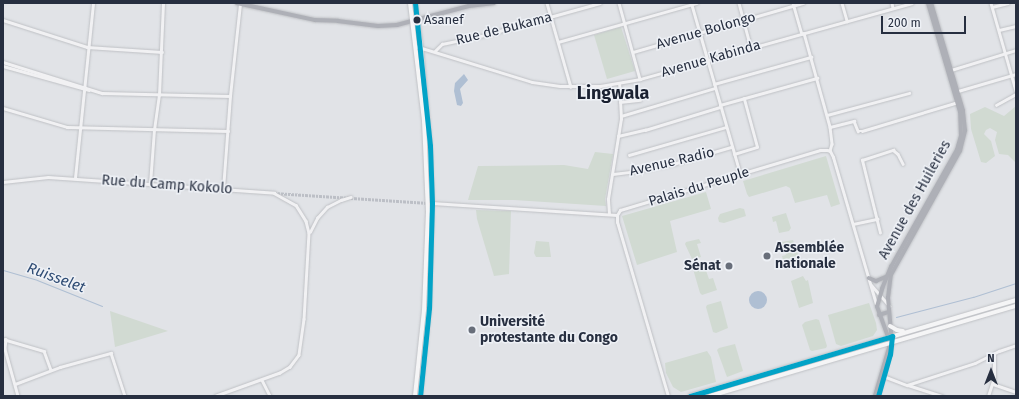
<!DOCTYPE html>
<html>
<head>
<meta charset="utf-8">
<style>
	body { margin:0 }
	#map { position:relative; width:1019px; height:399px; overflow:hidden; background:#e1e3e7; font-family:"Fira Sans",sans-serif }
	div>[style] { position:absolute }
	.green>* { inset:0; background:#d1dad2 }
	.water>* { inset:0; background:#afbfd3 }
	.round { border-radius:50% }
	.stream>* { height:1px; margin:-0.5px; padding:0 0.5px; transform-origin:0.5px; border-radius:0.5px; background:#afbfd3 }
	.minor-tunnel>* { height:2.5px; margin-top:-1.25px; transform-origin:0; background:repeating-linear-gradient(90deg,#bcbfc6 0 2.5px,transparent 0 3.5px) }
	.roads { filter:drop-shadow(0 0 1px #bfc1c5) drop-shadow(0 0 1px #bfc1c5) }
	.minor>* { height:2.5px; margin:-1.25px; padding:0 1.25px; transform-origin:1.25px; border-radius:1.25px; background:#f1f1f3 }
	.tertiary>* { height:3px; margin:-1.5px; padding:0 1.5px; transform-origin:1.5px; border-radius:1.5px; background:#f1f1f3 }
	.secondary>* { height:3.5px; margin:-1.75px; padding:0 1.75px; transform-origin:1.75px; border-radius:1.75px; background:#aeb0b7 }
	.primary>* { height:4px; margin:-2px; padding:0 2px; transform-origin:2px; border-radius:2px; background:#f5f5f6 }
	.trunk>* { height:4px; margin:-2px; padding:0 2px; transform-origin:2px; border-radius:2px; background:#f5f5f6 }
	.bus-1>* { height:5px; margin:-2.5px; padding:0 2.5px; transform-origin:2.5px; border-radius:2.5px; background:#02a3c7 }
	.dots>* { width:11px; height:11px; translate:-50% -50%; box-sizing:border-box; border:2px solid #eef1f6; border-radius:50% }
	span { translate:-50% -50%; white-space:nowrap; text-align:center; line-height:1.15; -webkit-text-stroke:3px #eef1f6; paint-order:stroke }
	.bus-label { font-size:13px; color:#272f40 }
	.left { translate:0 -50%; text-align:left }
	.street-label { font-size:14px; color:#272f40 }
	.poi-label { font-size:14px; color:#272f40; font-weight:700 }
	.right { translate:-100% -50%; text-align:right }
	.water-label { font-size:15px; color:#304d75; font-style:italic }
	.district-label { font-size:18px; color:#1a2131; font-weight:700 }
	.frame { position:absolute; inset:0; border:4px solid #272f40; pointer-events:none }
	.north { position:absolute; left:971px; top:351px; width:40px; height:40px; -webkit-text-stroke:3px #eef1f6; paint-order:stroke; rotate:0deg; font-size:11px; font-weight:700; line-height:16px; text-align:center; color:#272f40 }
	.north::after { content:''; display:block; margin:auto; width:14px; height:18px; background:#272f40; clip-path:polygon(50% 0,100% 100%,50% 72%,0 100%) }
	.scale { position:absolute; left:881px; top:16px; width:85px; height:18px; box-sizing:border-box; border:2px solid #272f40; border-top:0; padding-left:5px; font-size:12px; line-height:14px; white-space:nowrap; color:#272f40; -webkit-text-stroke:3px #eef1f6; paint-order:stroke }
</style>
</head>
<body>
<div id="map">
	<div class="green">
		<i style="clip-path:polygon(621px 27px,635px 71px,607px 79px,594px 35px)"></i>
		<i style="clip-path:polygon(1016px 106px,1016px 163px,1008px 155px,999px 154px,995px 140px,997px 132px,990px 128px,986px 130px,984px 134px,991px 141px,995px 156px,986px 163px,981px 162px,971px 129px,970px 114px,985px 107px,1004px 116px)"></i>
		<i style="clip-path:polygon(595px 152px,613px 154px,605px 199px,606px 206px,514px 200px,468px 200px,478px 166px,564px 165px,588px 169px)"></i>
		<i style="clip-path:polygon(826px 156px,840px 204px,831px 207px,827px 195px,795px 203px,790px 188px,786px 186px,749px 197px,747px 194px,743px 181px)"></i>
		<i style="clip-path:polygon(706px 192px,711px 209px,670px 221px,677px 252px,637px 265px,622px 216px)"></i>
		<i style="clip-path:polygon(740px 208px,744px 209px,746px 216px,724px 223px,719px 222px,718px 218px,720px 214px)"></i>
		<i style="clip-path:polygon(476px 210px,511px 211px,509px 274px,494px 276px,477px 219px)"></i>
		<i style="clip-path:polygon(786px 213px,791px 228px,789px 231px,779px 233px,776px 221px,773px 222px,772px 217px)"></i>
		<i style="clip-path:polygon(699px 239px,701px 243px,697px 244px,701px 257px,692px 259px,685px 244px,686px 242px)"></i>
		<i style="clip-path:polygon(793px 240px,801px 263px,799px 266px,786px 270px,782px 256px,786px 255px,782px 242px)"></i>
		<i style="clip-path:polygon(536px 241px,549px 242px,551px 257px,536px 257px,534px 253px)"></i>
		<i style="clip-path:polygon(704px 265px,709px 279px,713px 278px,717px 290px,702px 295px,700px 293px,693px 269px)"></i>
		<i style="clip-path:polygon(803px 276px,806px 281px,808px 280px,813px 303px,799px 308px,791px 281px)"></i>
		<i style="clip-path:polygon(721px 301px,728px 328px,716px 333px,713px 332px,706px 307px,707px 305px)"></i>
		<i style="clip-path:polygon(869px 303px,876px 323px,877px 330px,873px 336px,841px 346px,836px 344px,828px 315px)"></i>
		<i style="clip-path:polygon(110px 311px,168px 331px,115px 347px)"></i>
		<i style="clip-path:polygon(816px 319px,819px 320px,827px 346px,826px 348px,812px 351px,810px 350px,802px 325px,805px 322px)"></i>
		<i style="clip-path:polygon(735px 344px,743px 371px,727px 377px,717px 350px,719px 348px)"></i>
		<i style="clip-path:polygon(707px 351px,711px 357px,716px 382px,681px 392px,673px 387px,666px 373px,665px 363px)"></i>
	</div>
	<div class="water">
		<i style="clip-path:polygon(464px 74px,468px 80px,460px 89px,463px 103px,461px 106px,457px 105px,454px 91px,455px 83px)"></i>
		<i class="round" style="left:749px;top:291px;width:18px;height:18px"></i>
	</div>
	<div class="stream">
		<i style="left:3px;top:270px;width:35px;rotate:16deg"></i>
		<i style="left:37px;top:280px;width:70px;rotate:21.8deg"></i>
		<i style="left:896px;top:317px;width:80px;rotate:-14.6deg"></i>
		<i style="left:973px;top:297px;width:45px;rotate:-18deg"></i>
	</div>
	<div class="minor-tunnel">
		<i style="left:274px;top:193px;width:155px;rotate:3.7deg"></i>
	</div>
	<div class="roads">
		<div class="minor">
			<i style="left:547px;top:3px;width:87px;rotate:74.1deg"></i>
			<i style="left:619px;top:3px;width:79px;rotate:74.6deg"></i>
			<i style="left:739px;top:3px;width:47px;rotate:75.1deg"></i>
			<i style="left:793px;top:3px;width:32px;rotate:74deg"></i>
			<i style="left:842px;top:3px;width:19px;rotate:74deg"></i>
			<i style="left:892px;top:3px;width:5px;rotate:79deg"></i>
			<i style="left:991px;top:3px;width:91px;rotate:74.1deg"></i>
			<i style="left:992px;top:7px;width:16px;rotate:-14deg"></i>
			<i style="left:3px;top:20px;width:88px;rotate:17.8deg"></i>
			<i style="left:87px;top:47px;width:75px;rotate:3.8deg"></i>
			<i style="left:999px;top:30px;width:17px;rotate:-13deg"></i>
			<i style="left:804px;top:33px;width:98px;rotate:74.5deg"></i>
			<i style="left:830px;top:127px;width:17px;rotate:83deg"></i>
			<i style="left:832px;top:144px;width:7px;rotate:106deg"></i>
			<i style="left:558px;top:42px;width:144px;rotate:-15.7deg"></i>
			<i style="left:435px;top:51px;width:10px;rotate:-45deg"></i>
			<i style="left:442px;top:44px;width:44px;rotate:-11.8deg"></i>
			<i style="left:485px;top:35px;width:119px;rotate:-15.5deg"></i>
			<i style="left:633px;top:52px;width:177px;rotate:-16.1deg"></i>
			<i style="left:3px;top:62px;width:104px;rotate:17.4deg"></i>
			<i style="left:102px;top:93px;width:128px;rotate:1.3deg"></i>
			<i style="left:3px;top:66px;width:89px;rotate:15.6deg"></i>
			<i style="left:951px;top:70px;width:68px;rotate:-17.1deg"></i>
			<i style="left:714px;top:84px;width:101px;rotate:-15.6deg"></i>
			<i style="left:958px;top:91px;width:60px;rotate:-16.3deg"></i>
			<i style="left:620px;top:102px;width:20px;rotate:-6deg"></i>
			<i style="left:720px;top:105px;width:101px;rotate:-15.6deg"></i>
			<i style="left:996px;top:105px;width:23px;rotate:-29deg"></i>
			<i style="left:3px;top:108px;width:67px;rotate:16.5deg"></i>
			<i style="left:67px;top:127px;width:161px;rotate:1.4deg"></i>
			<i style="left:827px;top:115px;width:85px;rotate:-15deg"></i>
			<i style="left:621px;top:116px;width:98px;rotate:-16.6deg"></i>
			<i style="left:830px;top:127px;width:25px;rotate:-14deg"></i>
			<i style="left:854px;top:121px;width:11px;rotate:68deg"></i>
			<i style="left:858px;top:131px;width:4px"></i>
			<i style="left:862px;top:131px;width:100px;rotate:-16.8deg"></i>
			<i style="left:618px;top:136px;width:28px;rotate:-13deg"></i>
			<i style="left:645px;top:130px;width:78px;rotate:-17deg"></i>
			<i style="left:734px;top:154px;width:24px;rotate:-17deg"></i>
			<i style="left:757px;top:147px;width:50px;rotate:-105.2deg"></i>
			<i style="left:629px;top:155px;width:101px;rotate:-16.1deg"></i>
			<i style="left:613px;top:174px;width:17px;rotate:-7deg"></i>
			<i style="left:630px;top:172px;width:44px;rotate:-10.5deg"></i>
			<i style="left:673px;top:164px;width:60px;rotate:-16.3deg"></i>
			<i style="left:75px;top:178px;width:176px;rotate:-84.1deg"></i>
			<i style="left:3px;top:182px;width:45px;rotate:-6.3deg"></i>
			<i style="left:48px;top:177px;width:227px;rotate:4deg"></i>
			<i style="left:274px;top:193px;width:25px;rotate:29deg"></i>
			<i style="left:296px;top:205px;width:19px;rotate:58deg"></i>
			<i style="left:306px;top:221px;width:12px;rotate:76deg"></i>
			<i style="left:309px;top:233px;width:86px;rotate:93.3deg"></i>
			<i style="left:304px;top:319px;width:36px;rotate:98deg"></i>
			<i style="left:299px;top:355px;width:15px;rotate:127deg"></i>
			<i style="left:290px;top:367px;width:12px;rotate:149deg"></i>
			<i style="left:280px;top:373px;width:68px;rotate:160.2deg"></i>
			<i style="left:150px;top:184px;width:54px;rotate:-85.8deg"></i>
			<i style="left:154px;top:130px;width:35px;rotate:-82deg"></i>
			<i style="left:159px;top:95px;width:92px;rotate:-87.5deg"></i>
			<i style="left:223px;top:189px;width:93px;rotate:-85.7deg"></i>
			<i style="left:230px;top:96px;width:93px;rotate:-83.8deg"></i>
			<i style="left:432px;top:203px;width:185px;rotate:3.7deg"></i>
			<i style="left:609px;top:214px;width:15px;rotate:-94deg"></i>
			<i style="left:608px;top:199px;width:81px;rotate:-80.8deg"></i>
			<i style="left:621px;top:119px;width:35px;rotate:-93deg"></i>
			<i style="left:853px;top:224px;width:25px;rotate:-12deg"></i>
			<i style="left:310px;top:232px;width:16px;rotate:-63deg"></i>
			<i style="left:317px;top:218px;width:15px;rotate:-48deg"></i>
			<i style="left:327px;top:207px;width:16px;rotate:-27deg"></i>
			<i style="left:341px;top:200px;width:10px;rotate:-17deg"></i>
			<i style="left:880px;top:233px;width:75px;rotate:-103.9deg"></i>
			<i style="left:862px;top:160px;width:33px;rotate:-18deg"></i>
			<i style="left:893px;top:150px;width:6px;rotate:39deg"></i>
			<i style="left:898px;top:154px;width:11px;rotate:63deg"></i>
			<i style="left:3px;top:339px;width:43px;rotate:16.3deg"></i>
			<i style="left:44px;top:351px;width:20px;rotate:70deg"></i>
			<i style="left:6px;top:339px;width:10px;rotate:96deg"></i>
			<i style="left:5px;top:349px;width:49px;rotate:74.5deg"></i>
			<i style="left:262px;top:380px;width:18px;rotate:63deg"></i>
			<i style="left:15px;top:384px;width:48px;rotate:-20.7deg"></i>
			<i style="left:60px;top:367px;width:53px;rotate:-15.4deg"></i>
			<i style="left:111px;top:353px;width:45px;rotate:72deg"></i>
			<i style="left:993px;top:384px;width:24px;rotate:19deg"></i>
			<i style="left:908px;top:385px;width:36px;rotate:18deg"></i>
		</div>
		<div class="tertiary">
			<i style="left:691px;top:3px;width:178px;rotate:74deg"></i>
			<i style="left:415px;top:46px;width:122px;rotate:17.1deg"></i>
			<i style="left:532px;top:82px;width:28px;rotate:8deg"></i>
			<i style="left:560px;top:86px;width:40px"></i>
			<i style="left:600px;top:86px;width:41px;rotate:-9.9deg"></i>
			<i style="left:640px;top:79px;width:282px;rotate:-15.6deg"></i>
			<i style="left:871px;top:285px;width:28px;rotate:49deg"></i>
			<i style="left:883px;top:376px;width:26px;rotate:21deg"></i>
			<i style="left:907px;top:385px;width:71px;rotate:-17.9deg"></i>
			<i style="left:975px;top:363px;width:27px;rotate:-27deg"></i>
			<i style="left:999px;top:351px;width:18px;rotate:-19deg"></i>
			<i style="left:668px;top:396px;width:181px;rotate:-106.3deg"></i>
			<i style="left:617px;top:222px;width:7px;rotate:-90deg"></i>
			<i style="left:617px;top:215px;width:6px;rotate:-59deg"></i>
			<i style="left:620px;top:210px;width:209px;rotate:-16.7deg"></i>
			<i style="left:820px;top:150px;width:7px"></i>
			<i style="left:827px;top:150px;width:3px;rotate:18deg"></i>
			<i style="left:830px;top:151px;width:7px;rotate:63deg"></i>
			<i style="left:833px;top:157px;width:156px;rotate:73.7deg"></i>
			<i style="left:988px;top:396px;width:20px;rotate:-72deg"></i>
			<i style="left:994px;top:377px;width:23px;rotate:-90deg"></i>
		</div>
		<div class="secondary">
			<i style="left:237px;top:3px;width:80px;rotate:12.3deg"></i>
			<i style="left:315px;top:20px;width:23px;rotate:2deg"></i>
			<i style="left:338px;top:21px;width:40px;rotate:7.1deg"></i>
			<i style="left:378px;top:26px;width:19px;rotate:-3deg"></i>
			<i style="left:397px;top:25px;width:74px;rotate:-14.8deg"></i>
			<i style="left:469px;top:6px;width:25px;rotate:-7deg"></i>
			<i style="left:869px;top:278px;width:8px;rotate:23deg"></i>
			<i style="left:876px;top:281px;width:11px;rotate:-22deg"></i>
			<i style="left:879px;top:315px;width:10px;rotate:-17deg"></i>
			<i style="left:875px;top:396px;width:50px;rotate:-73.7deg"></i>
			<i style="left:889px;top:348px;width:11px;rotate:-95deg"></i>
			<i style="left:888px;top:337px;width:32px;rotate:-110deg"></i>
			<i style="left:877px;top:307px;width:19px;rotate:-74deg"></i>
			<i style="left:882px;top:289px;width:24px;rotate:-68deg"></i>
			<i style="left:891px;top:267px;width:134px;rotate:-60.6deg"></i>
			<i style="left:957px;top:150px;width:15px;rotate:-74deg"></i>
			<i style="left:961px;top:136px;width:24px;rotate:-92deg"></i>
			<i style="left:960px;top:112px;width:114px;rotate:-106.4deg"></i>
			<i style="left:878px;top:396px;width:55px;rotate:-75.2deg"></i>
			<i style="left:892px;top:343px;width:45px;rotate:-95.1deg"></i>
			<i style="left:888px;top:298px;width:23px;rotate:-83deg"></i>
			<i style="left:891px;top:275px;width:142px;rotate:-60.9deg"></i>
			<i style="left:960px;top:151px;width:21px;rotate:-76deg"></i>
			<i style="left:965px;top:131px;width:20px;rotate:-96deg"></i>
			<i style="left:963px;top:111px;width:113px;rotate:-106.5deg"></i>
		</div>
		<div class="primary">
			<i style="left:410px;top:3px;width:119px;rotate:83.2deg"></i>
			<i style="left:424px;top:121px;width:90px;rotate:87.5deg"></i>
			<i style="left:428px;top:211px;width:99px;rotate:92.3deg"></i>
			<i style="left:424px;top:310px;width:86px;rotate:96deg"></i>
			<i style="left:415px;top:3px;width:44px;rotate:82.2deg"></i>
			<i style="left:421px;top:47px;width:99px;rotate:84.8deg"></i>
			<i style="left:430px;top:146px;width:57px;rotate:88deg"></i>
			<i style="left:432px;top:203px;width:105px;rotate:91.6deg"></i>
			<i style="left:429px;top:308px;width:88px;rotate:95.8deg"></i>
		</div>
		<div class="trunk">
			<i style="left:890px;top:326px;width:8px;rotate:30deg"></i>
			<i style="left:897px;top:330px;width:6px;rotate:9deg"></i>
			<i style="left:690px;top:396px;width:340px;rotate:-16.4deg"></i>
			<i style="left:710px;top:396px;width:319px;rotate:-16.4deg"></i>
		</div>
	</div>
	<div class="bus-1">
		<i style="left:415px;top:3px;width:144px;rotate:84deg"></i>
		<i style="left:430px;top:146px;width:57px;rotate:88deg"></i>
		<i style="left:432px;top:203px;width:105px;rotate:91.6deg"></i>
		<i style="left:429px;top:308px;width:88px;rotate:95.8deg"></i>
		<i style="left:690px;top:396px;width:211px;rotate:-16.5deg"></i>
		<i style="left:892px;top:336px;width:18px;rotate:96deg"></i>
		<i style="left:890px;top:354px;width:44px;rotate:105.9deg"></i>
	</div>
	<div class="dots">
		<i style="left:417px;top:20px;background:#272f40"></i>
		<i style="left:767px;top:256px;background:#686e7a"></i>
		<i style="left:729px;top:266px;background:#686e7a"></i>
		<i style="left:472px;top:330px;background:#686e7a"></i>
	</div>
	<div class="bus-label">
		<span class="left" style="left:424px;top:20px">Asanef</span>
	</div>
	<div class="street-label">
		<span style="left:504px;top:29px;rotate:-14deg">Rue de Bukama</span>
		<span style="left:706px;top:31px;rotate:-16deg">Avenue Bolongo</span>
		<span style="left:711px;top:59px;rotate:-16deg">Avenue Kabinda</span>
		<span style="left:672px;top:162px;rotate:-13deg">Avenue Radio</span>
		<span style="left:167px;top:185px;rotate:4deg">Rue du Camp Kokolo</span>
		<span style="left:699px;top:187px;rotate:-17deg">Palais du Peuple</span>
		<span style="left:915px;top:200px;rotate:-61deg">Avenue des Huileries</span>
	</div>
	<div class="poi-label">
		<span class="left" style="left:775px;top:256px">Assemblée<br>nationale</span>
		<span class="right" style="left:721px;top:266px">Sénat</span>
		<span class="left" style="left:480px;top:330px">Université<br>protestante du Congo</span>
	</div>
	<div class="water-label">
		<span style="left:56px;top:278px;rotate:20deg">Ruisselet</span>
	</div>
	<div class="district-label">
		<span style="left:613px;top:93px">Lingwala</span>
	</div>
	<div class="frame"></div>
	<div class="north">N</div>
	<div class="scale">200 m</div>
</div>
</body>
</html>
